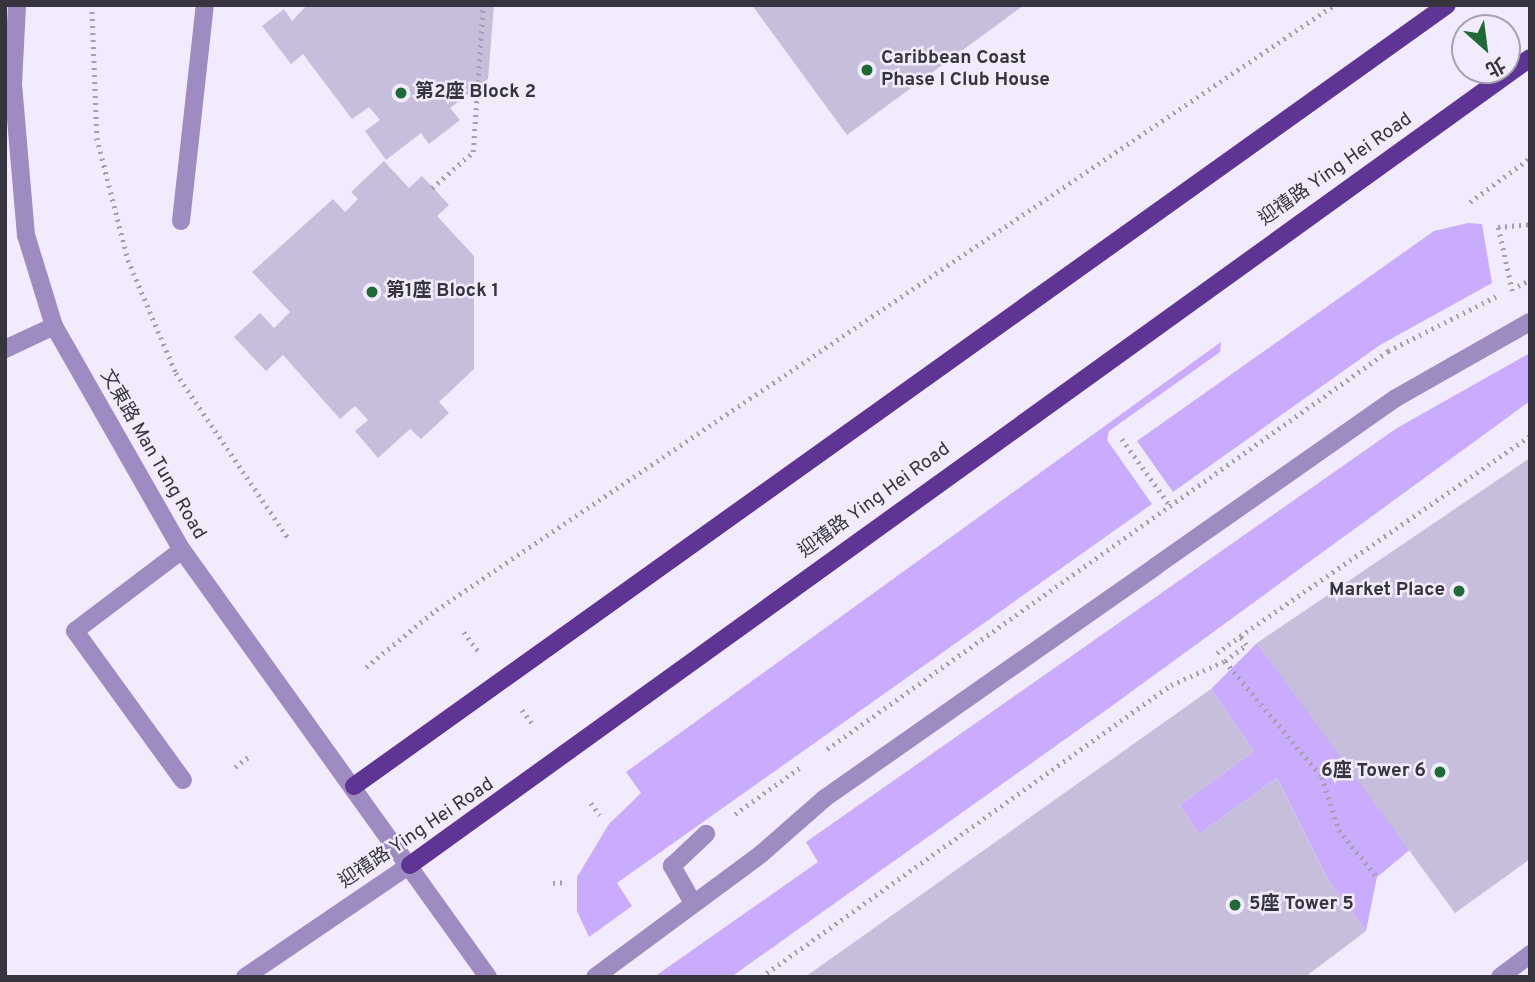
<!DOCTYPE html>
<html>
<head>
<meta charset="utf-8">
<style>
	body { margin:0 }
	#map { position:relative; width:1535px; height:982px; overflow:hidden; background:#f1ebfd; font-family:Overpass,"Noto Sans TC",sans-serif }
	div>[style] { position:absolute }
	.green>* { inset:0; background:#c9acfe }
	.building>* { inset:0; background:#c7bedc }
	.path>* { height:4.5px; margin-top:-2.25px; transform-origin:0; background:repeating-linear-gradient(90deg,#a49eae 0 2px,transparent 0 7px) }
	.minor>* { height:18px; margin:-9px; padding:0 9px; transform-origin:9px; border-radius:9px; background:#9e8bc2 }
	.major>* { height:18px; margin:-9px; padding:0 9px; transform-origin:9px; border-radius:9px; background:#5e3495 }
	.dots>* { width:19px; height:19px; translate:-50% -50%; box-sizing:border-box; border:4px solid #f1ebfd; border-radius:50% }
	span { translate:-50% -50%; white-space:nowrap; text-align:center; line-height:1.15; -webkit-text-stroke:5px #f1ebfd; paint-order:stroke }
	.poi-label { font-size:19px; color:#38343f; font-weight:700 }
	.left { translate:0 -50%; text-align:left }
	.right { translate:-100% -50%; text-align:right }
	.street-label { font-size:19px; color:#38343f }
	.frame { position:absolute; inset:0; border:7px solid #38343f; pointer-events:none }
	.north { position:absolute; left:1451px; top:14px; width:70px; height:70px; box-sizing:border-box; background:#f1ebfd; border:2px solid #a7a2b1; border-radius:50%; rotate:152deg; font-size:19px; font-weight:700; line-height:28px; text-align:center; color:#38343f }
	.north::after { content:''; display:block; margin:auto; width:24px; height:32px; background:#216a37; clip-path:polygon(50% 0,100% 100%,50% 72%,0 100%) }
</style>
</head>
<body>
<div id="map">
	<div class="green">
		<i style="clip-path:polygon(1468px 223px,1482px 224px,1492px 283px,1380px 345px,1173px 492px,1137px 441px,1434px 231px)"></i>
		<i style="clip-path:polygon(1221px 342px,1220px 352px,1109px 431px,1107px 440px,1152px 504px,617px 883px,632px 906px,589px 937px,577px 911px,577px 877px,609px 824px,641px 793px,626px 772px)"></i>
		<i style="clip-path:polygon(1530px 353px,1530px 401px,1109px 708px,731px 977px,654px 977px,818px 862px,806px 842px,1397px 428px)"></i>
		<i style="clip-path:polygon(1257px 643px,1411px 849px,1377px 877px,1366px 931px,1327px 878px,1277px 778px,1199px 834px,1180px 805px,1254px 751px,1211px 689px)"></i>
	</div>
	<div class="building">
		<i style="clip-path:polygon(307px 5px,494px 5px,488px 79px,450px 108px,460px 120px,429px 144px,421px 133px,386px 160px,365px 131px,380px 120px,369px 107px,352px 119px,303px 54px,291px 64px,262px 26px,284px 9px,292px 21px)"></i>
		<i style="clip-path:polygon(752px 5px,1024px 5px,847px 135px)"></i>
		<i style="clip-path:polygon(384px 161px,409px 188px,422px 176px,449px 205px,437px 216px,474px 256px,474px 369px,439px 402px,449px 413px,421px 439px,410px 429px,378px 458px,355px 431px,368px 420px,355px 406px,340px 419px,283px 355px,266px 371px,234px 337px,260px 313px,274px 328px,290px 312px,252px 272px,333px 199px,345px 212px,358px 199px,351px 192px)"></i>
		<i style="clip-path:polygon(1530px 458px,1530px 859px,1455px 913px,1257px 643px)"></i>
		<i style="clip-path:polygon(1211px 689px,1254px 751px,1180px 805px,1199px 834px,1277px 778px,1327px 878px,1366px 931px,1305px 977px,805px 977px)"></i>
	</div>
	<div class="path">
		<i style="left:92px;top:5px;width:133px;rotate:87.8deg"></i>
		<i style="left:97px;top:138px;width:126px;rotate:75.7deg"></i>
		<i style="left:128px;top:260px;width:123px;rotate:67deg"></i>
		<i style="left:176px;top:373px;width:201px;rotate:55.8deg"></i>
		<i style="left:432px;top:188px;width:55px;rotate:-41.3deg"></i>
		<i style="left:473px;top:152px;width:147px;rotate:-86.1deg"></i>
		<i style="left:1470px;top:202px;width:74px;rotate:-36.3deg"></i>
		<i style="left:1518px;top:286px;width:13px;rotate:-27deg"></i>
		<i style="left:1512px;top:291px;width:66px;rotate:-102.3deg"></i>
		<i style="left:1498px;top:227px;width:32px;rotate:-5deg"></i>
		<i style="left:1122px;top:439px;width:84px;rotate:54.2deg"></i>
		<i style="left:464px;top:632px;width:26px;rotate:53deg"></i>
		<i style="left:1217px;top:653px;width:29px;rotate:-36deg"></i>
		<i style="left:1225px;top:661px;width:151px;rotate:50.1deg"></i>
		<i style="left:1322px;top:777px;width:56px;rotate:72.2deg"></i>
		<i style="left:1339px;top:830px;width:60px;rotate:51deg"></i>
		<i style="left:366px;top:667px;width:90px;rotate:-39.2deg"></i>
		<i style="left:436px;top:610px;width:1083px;rotate:-33.97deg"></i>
		<i style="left:522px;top:710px;width:16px;rotate:52deg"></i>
		<i style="left:827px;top:749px;width:688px;rotate:-35.35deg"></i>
		<i style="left:1388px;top:351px;width:122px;rotate:-26.8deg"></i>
		<i style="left:235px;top:767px;width:20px;rotate:-37deg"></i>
		<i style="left:591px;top:803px;width:15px;rotate:53deg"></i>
		<i style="left:735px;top:814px;width:82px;rotate:-35.6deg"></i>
		<i style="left:553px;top:883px;width:12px;rotate:-5deg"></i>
		<i style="left:761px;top:977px;width:503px;rotate:-35.46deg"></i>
		<i style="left:1171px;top:685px;width:59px;rotate:-24deg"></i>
		<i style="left:1225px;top:661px;width:26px;rotate:-37deg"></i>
		<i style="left:1246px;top:645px;width:11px;rotate:-124deg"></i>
		<i style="left:1240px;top:636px;width:352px;rotate:-34.6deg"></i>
	</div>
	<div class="minor">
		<i style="left:17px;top:5px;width:79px;rotate:92.9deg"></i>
		<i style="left:13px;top:84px;width:152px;rotate:85.1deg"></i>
		<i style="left:26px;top:235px;width:95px;rotate:72.9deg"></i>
		<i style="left:54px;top:326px;width:258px;rotate:60.3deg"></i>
		<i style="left:182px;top:550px;width:525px;rotate:54.37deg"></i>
		<i style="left:181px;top:221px;width:217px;rotate:-83.7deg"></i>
		<i style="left:5px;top:349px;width:54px;rotate:-25.1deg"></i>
		<i style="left:182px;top:550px;width:134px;rotate:142.9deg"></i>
		<i style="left:75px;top:631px;width:184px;rotate:54.1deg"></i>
		<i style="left:693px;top:903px;width:43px;rotate:-119.6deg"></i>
		<i style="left:672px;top:866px;width:47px;rotate:-43.3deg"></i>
		<i style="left:245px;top:977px;width:199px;rotate:-34.2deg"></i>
		<i style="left:595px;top:977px;width:205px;rotate:-36.5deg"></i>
		<i style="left:760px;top:855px;width:86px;rotate:-41.2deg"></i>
		<i style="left:825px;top:798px;width:404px;rotate:-35deg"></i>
		<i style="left:1156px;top:566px;width:293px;rotate:-35deg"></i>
		<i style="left:1396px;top:398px;width:154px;rotate:-29.6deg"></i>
		<i style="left:1500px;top:977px;width:38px;rotate:-37deg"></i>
	</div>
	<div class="major">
		<i style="left:354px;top:786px;width:1343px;rotate:-35.55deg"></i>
		<i style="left:410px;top:865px;width:1380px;rotate:-35.77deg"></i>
	</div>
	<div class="dots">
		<i style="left:867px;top:70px;background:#216a37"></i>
		<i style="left:401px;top:93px;background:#216a37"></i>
		<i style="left:372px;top:292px;background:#216a37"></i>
		<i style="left:1459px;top:591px;background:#216a37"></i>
		<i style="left:1440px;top:772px;background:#216a37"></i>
		<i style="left:1235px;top:905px;background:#216a37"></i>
	</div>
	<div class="poi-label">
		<span class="left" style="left:881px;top:70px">Caribbean Coast<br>Phase I Club House</span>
		<span class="left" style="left:415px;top:93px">第2座 Block 2</span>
		<span class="left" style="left:386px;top:292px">第1座 Block 1</span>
		<span class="right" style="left:1445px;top:591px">Market Place</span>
		<span class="right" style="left:1426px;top:772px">6座 Tower 6</span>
		<span class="left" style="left:1249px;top:905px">5座 Tower 5</span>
	</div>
	<div class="street-label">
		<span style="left:1336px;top:170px;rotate:-35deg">迎禧路 Ying Hei Road</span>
		<span style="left:152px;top:455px;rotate:60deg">文東路 Man Tung Road</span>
		<span style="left:875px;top:501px;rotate:-36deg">迎禧路 Ying Hei Road</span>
		<span style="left:417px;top:834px;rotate:-34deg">迎禧路 Ying Hei Road</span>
	</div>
	<div class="frame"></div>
	<div class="north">北</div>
</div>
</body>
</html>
